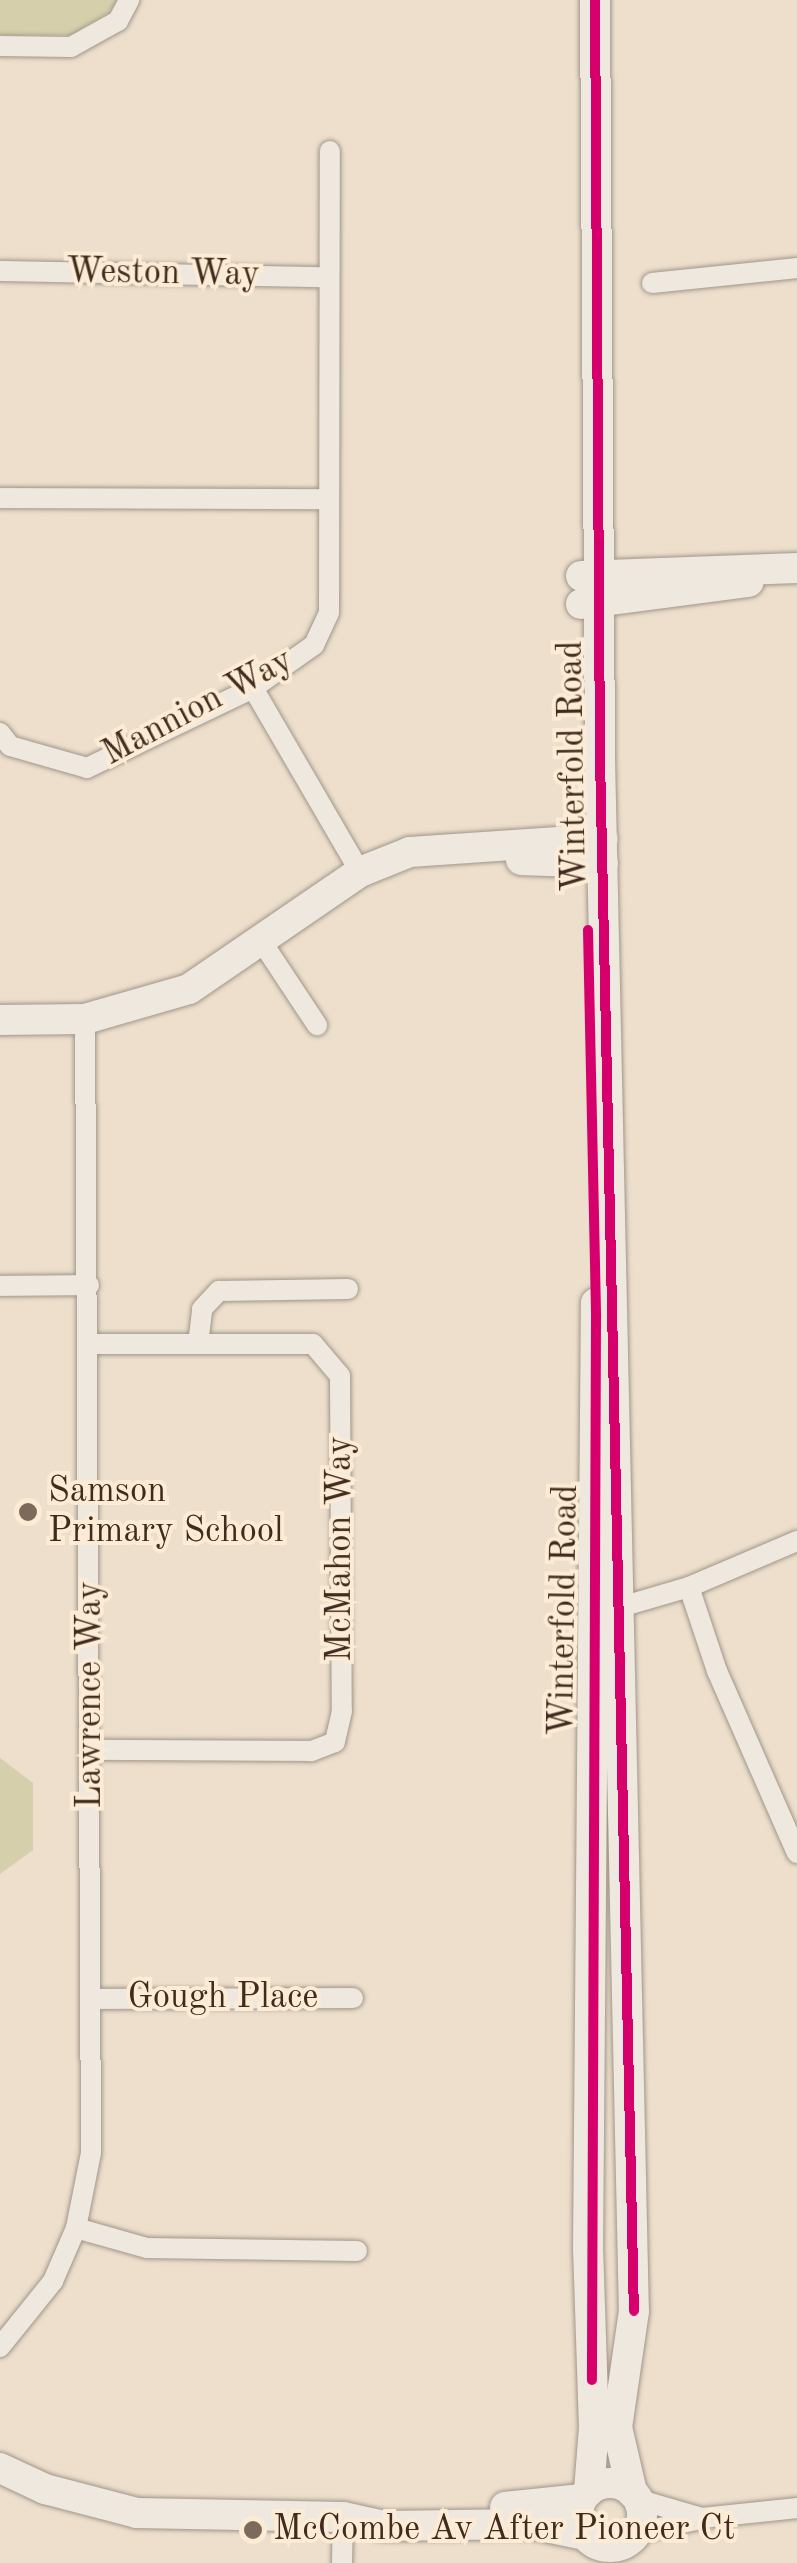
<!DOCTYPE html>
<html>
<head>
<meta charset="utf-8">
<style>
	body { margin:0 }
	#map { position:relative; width:797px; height:2563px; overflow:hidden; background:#eddfcc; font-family:"Old Standard TT",serif }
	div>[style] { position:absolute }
	.green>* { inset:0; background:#d5cfab }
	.roads { filter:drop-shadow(0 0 2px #a19689) drop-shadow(0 0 2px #a19689) }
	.street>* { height:20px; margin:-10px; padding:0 10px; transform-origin:10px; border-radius:10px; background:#efe8df }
	.secondary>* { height:30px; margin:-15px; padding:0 15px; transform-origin:15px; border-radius:15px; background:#efe8df }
	.secondary>.ring { margin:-15px; padding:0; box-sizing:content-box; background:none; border:30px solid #efe8df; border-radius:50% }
	.cycleway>* { height:10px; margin:-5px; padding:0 5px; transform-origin:5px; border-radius:5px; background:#d6006c }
	.dots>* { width:28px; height:28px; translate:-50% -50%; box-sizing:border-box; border:5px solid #fcecd5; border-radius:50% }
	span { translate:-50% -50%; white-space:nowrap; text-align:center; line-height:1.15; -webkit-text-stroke:8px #fcecd5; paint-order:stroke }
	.street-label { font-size:35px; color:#402b1e }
	.poi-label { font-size:35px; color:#402b1e }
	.left { translate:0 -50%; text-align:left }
</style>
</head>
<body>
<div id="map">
	<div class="green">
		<i style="clip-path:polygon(0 0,117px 0,110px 12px,71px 35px,0 35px)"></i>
		<i style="clip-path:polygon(0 1758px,33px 1783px,33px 1850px,0 1874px)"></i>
	</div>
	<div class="roads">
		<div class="street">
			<i style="left:0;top:46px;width:71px;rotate:0.8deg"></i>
			<i style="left:71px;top:47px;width:54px;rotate:-29deg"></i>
			<i style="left:118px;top:21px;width:24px;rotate:-62deg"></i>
			<i style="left:0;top:271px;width:326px;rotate:1.1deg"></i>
			<i style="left:652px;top:283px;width:146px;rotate:-5.9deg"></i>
			<i style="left:0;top:498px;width:327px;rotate:0.2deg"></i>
			<i style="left:253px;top:688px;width:213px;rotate:59.8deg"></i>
			<i style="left:0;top:733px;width:16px;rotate:52deg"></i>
			<i style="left:10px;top:746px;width:80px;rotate:15.9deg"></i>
			<i style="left:87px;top:768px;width:184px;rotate:-25.7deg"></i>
			<i style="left:253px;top:688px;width:75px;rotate:-35.2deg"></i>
			<i style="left:314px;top:645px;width:35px;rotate:-65deg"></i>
			<i style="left:329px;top:613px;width:462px;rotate:-89.9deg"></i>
			<i style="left:262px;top:942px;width:100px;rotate:56.5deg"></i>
			<i style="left:0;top:1286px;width:89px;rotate:-0.6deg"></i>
			<i style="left:90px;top:1344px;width:223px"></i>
			<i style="left:313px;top:1344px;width:42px;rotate:49.8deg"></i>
			<i style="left:340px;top:1376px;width:335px;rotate:89.7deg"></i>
			<i style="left:342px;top:1711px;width:32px;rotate:103deg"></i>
			<i style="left:335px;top:1742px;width:26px;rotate:159deg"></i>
			<i style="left:311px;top:1751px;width:220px;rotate:-179.7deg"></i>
			<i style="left:198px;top:1344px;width:35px;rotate:-83deg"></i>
			<i style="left:202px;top:1309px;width:25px;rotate:-47deg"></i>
			<i style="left:219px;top:1291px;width:129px;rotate:-0.9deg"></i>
			<i style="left:689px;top:1587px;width:89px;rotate:71.6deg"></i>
			<i style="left:717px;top:1671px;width:199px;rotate:66.3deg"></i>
			<i style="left:607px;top:1611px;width:85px;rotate:-16.3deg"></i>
			<i style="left:689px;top:1587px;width:117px;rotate:-23.1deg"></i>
			<i style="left:92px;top:1999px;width:261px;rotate:-0.2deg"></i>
			<i style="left:76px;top:2228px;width:74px;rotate:15.7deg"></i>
			<i style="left:147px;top:2248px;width:210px;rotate:0.8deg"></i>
			<i style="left:0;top:2347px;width:85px;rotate:-51.2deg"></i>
			<i style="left:53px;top:2281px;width:58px;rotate:-66.5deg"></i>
			<i style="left:76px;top:2228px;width:76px;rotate:-78.7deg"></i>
			<i style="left:91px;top:2153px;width:1134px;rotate:-90.3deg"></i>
			<i style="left:637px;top:2499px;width:68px;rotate:16.3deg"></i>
			<i style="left:702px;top:2518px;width:96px;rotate:-6deg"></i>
			<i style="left:637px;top:2533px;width:65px;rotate:-12.5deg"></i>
			<i style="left:342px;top:2563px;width:46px;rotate:-88.8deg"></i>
		</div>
		<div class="secondary">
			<i style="left:595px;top:0;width:758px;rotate:89.62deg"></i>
			<i style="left:600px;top:758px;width:1553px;rotate:88.75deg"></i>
			<i style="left:634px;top:2311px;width:117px;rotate:98.3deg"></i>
			<i style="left:617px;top:2427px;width:67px;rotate:77deg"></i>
			<i style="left:581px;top:576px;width:216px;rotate:-2.1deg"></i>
			<i style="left:581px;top:604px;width:169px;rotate:-7.5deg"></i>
			<i style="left:521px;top:860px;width:82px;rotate:2.1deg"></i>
			<i style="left:0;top:1020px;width:85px;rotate:-0.7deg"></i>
			<i style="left:85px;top:1019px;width:108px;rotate:-16.1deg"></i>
			<i style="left:189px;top:989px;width:207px;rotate:-34.4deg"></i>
			<i style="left:360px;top:872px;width:54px;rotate:-21.8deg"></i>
			<i style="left:410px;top:852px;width:193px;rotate:-3.9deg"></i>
			<i style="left:0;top:2468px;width:50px;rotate:25deg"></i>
			<i style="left:45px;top:2489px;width:95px;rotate:14.6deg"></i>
			<i style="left:137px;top:2513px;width:206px;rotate:1.1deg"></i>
			<i style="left:343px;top:2517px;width:42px;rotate:12.4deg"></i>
			<i style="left:384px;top:2526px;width:148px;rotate:-0.8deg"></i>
			<i style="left:532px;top:2524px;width:54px;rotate:11.7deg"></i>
			<i class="ring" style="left:578px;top:2483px;width:34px;height:34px"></i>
			<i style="left:589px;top:2491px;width:63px;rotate:-85.5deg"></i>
			<i style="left:594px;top:2428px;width:178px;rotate:-91.9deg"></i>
			<i style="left:588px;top:2250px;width:947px;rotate:-89.52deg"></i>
			<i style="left:505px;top:2507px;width:77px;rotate:-5.9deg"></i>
		</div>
	</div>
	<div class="cycleway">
		<i style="left:595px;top:0;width:758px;rotate:89.62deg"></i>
		<i style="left:600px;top:758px;width:1553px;rotate:88.75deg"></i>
		<i style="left:588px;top:930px;width:387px;rotate:88.8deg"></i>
		<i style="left:596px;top:1317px;width:1063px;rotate:90.22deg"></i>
	</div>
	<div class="dots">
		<i style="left:28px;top:1512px;background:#7d6a5b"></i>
		<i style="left:253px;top:2530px;background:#7d6a5b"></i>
	</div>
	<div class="street-label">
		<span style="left:163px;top:274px;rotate:1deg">Weston Way</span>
		<span style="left:198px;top:708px;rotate:-28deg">Mannion Way</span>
		<span style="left:574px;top:766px;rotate:-91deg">Winterfold Road</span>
		<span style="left:341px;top:1549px;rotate:-90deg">McMahon Way</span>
		<span style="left:565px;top:1610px;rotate:-89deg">Winterfold Road</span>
		<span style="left:91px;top:1695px;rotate:-90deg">Lawrence Way</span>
		<span style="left:223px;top:1998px">Gough Place</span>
	</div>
	<div class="poi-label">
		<span class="left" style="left:48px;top:1512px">Samson<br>Primary School</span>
		<span class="left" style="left:273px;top:2530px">McCombe Av After Pioneer Ct</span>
	</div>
</div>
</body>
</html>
